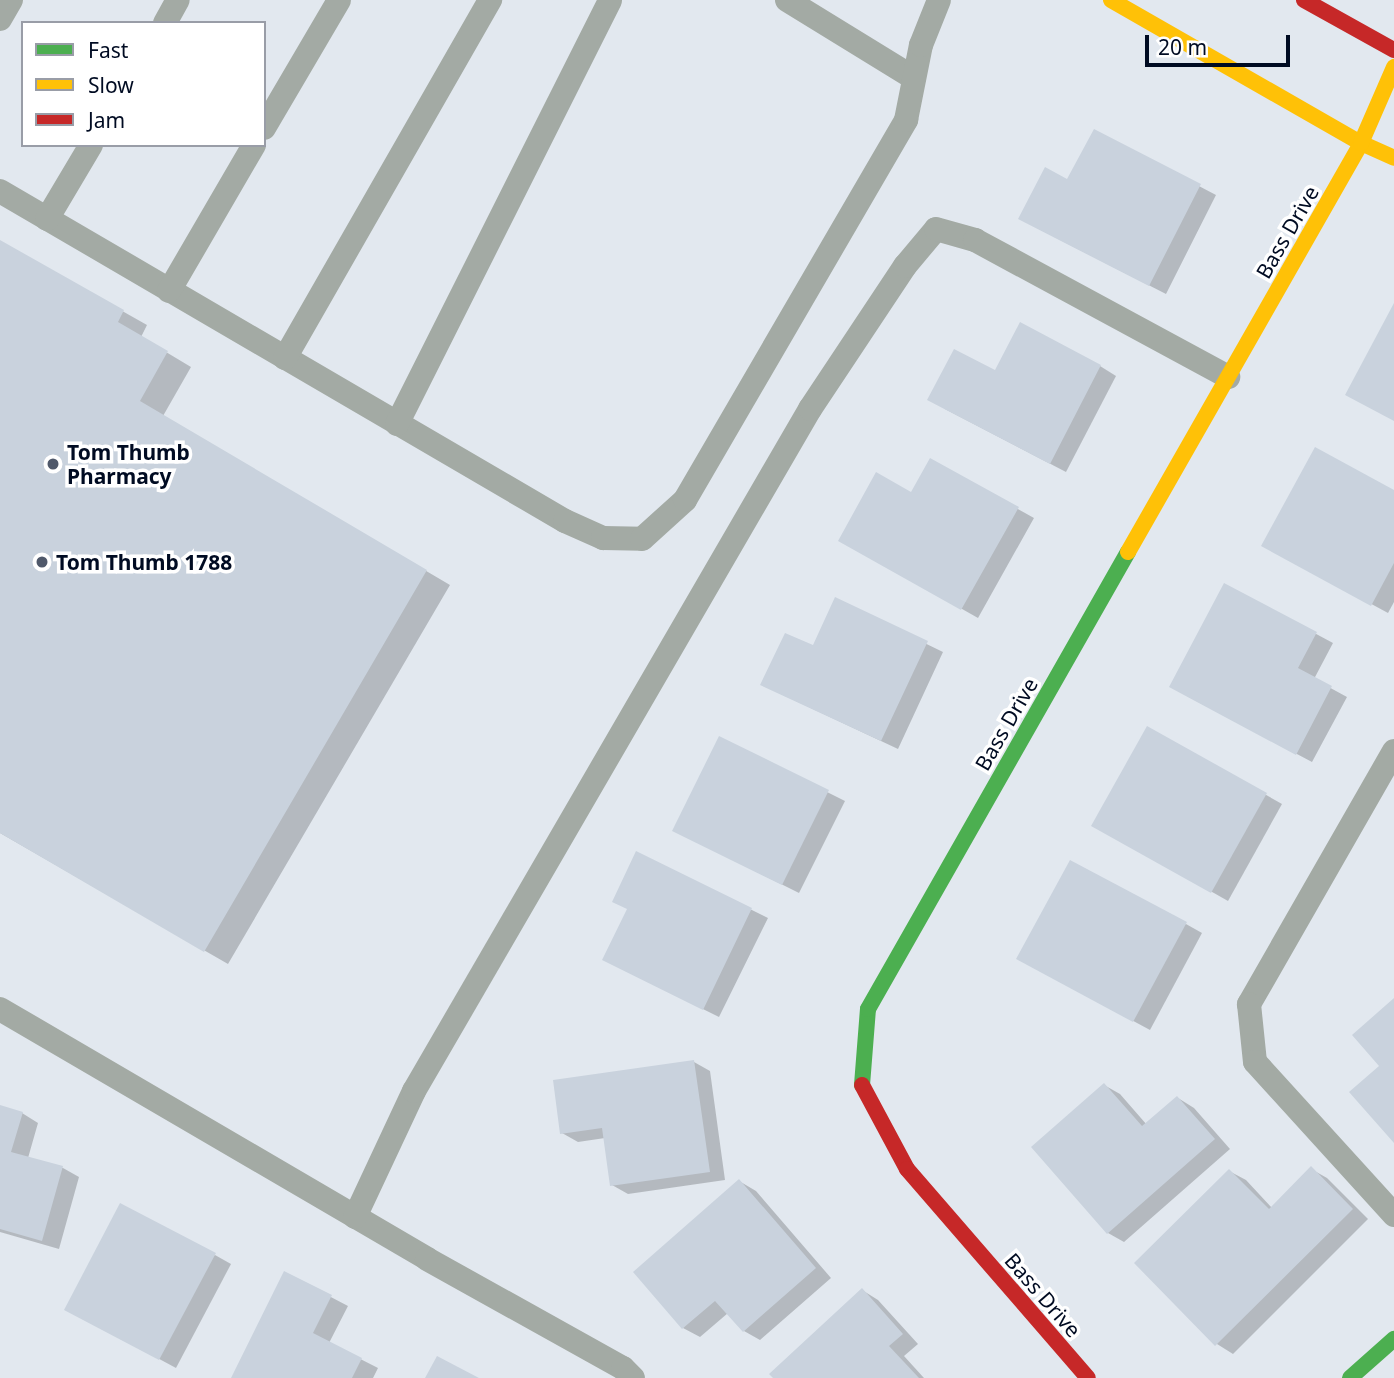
<!DOCTYPE html>
<html>
<head>
<meta charset="utf-8">
<style>
	body { margin:0 }
	#map { position:relative; width:1394px; height:1378px; overflow:hidden; background:#e2e8ef; font-family:"Noto Sans",sans-serif }
	div>[style] { position:absolute }
	.shadow>* { inset:0; background:#0003 }
	.building>* { inset:0; background:#c9d2dd }
	.lane>* { height:24px; margin:-12px; padding:0 12px; transform-origin:12px; border-radius:12px; background:#a3aaa4 }
	.fast>* { height:16px; margin:-8px; padding:0 8px; transform-origin:8px; border-radius:8px; background:#4caf50 }
	.slow>* { height:16px; margin:-8px; padding:0 8px; transform-origin:8px; border-radius:8px; background:#ffc107 }
	.jam>* { height:16px; margin:-8px; padding:0 8px; transform-origin:8px; border-radius:8px; background:#c62828 }
	.dots>* { width:19px; height:19px; translate:-50% -50%; box-sizing:border-box; border:4px solid #fff; border-radius:50% }
	span { translate:-50% -50%; white-space:nowrap; text-align:center; line-height:1.15; -webkit-text-stroke:7px #fff; paint-order:stroke }
	.street-label { font-size:21px; color:#000b22 }
	.poi-label { font-size:21px; color:#000b22; font-weight:700 }
	.left { translate:0 -50%; text-align:left }
	.legend { position:absolute; left:21px; top:21px; width:245px; height:126px; box-sizing:border-box; background:#fff; border:2px solid #999da7; margin:0; padding:9px 12px; list-style:none; font-size:21px; color:#000b22 }
	.legend li { display:flex; align-items:center; gap:14px; height:35px }
	.legend b { width:35px; border:2px solid #999da7 }
	.scale { position:absolute; left:1145px; top:35px; width:145px; height:32px; box-sizing:border-box; border:4px solid #000b22; border-top:0; padding-left:9px; font-size:21px; line-height:24px; white-space:nowrap; color:#000b22; -webkit-text-stroke:5px #fff; paint-order:stroke }
</style>
</head>
<body>
<div id="map">
	<div class="shadow">
		<i style="clip-path:polygon(1094px 131px,1216px 195px,1166px 294px,1037px 228px,1068px 181px)"></i>
		<i style="clip-path:polygon(0 242px,147px 325px,141px 337px,191px 367px,163px 416px,450px 585px,228px 964px,0 833px)"></i>
		<i style="clip-path:polygon(1100px 366px,1116px 376px,1066px 472px,945px 409px,996px 372px)"></i>
		<i style="clip-path:polygon(930px 460px,1034px 518px,978px 618px,840px 540px,912px 494px)"></i>
		<i style="clip-path:polygon(1394px 492px,1394px 602px,1388px 613px,1279px 554px)"></i>
		<i style="clip-path:polygon(1225px 585px,1333px 643px,1314px 679px,1347px 697px,1312px 762px,1187px 696px)"></i>
		<i style="clip-path:polygon(836px 600px,943px 652px,898px 749px,779px 693px,814px 648px)"></i>
		<i style="clip-path:polygon(1148px 728px,1282px 804px,1228px 901px,1094px 825px)"></i>
		<i style="clip-path:polygon(719px 738px,845px 801px,799px 893px,691px 839px)"></i>
		<i style="clip-path:polygon(637px 853px,768px 918px,719px 1017px,604px 960px,629px 909px)"></i>
		<i style="clip-path:polygon(1186px 924px,1202px 933px,1150px 1030px,1035px 968px)"></i>
		<i style="clip-path:polygon(694px 1062px,710px 1071px,725px 1180px,628px 1194px,612px 1185px,605px 1138px,578px 1142px,562px 1133px)"></i>
		<i style="clip-path:polygon(1104px 1085px,1120px 1094px,1147px 1125px,1178px 1098px,1194px 1108px,1230px 1149px,1124px 1242px,1108px 1233px)"></i>
		<i style="clip-path:polygon(0 1107px,22px 1113px,38px 1123px,28px 1158px,63px 1168px,79px 1177px,59px 1249px,0 1232px)"></i>
		<i style="clip-path:polygon(1311px 1169px,1327px 1178px,1368px 1219px,1233px 1354px,1217px 1344px,1229px 1171px,1246px 1180px,1272px 1208px)"></i>
		<i style="clip-path:polygon(739px 1181px,756px 1191px,831px 1278px,760px 1340px,744px 1331px,728px 1313px,700px 1337px,683px 1328px)"></i>
		<i style="clip-path:polygon(215px 1255px,231px 1264px,176px 1368px,83px 1318px)"></i>
		<i style="clip-path:polygon(285px 1273px,348px 1306px,329px 1343px,378px 1368px,373px 1378px,232px 1378px)"></i>
		<i style="clip-path:polygon(862px 1290px,878px 1300px,918px 1344px,904px 1356px,924px 1378px,775px 1378px)"></i>
	</div>
	<div class="building">
		<i style="clip-path:polygon(1094px 129px,1201px 184px,1149px 286px,1018px 219px,1045px 167px,1067px 179px)"></i>
		<i style="clip-path:polygon(0 240px,124px 310px,118px 322px,168px 351px,140px 401px,427px 570px,204px 952px,0 833px)"></i>
		<i style="clip-path:polygon(1394px 303px,1394px 421px,1345px 395px)"></i>
		<i style="clip-path:polygon(1020px 322px,1101px 365px,1050px 464px,927px 400px,954px 349px,995px 370px)"></i>
		<i style="clip-path:polygon(1315px 447px,1394px 490px,1394px 563px,1371px 606px,1261px 546px)"></i>
		<i style="clip-path:polygon(930px 458px,1019px 507px,961px 610px,838px 541px,876px 472px,911px 492px)"></i>
		<i style="clip-path:polygon(1224px 583px,1317px 632px,1298px 668px,1332px 686px,1296px 755px,1169px 687px)"></i>
		<i style="clip-path:polygon(835px 597px,928px 641px,881px 741px,760px 685px,785px 633px,813px 645px)"></i>
		<i style="clip-path:polygon(1147px 726px,1267px 793px,1211px 893px,1091px 826px)"></i>
		<i style="clip-path:polygon(719px 736px,829px 790px,782px 885px,672px 831px)"></i>
		<i style="clip-path:polygon(636px 851px,752px 908px,703px 1010px,602px 960px,627px 909px,612px 902px)"></i>
		<i style="clip-path:polygon(1070px 860px,1187px 922px,1133px 1022px,1016px 959px)"></i>
		<i style="clip-path:polygon(1394px 998px,1394px 1143px,1349px 1092px,1379px 1066px,1352px 1035px)"></i>
		<i style="clip-path:polygon(694px 1060px,710px 1172px,610px 1186px,602px 1128px,560px 1134px,553px 1080px)"></i>
		<i style="clip-path:polygon(1104px 1083px,1142px 1126px,1177px 1096px,1215px 1139px,1107px 1234px,1031px 1147px)"></i>
		<i style="clip-path:polygon(0 1105px,23px 1112px,11px 1152px,63px 1166px,42px 1241px,0 1229px)"></i>
		<i style="clip-path:polygon(1311px 1166px,1353px 1209px,1215px 1346px,1134px 1263px,1229px 1169px,1269px 1209px)"></i>
		<i style="clip-path:polygon(739px 1179px,816px 1268px,743px 1332px,715px 1301px,682px 1329px,633px 1272px)"></i>
		<i style="clip-path:polygon(120px 1203px,216px 1253px,159px 1360px,64px 1310px)"></i>
		<i style="clip-path:polygon(284px 1271px,332px 1295px,313px 1333px,362px 1358px,352px 1378px,231px 1378px)"></i>
		<i style="clip-path:polygon(862px 1288px,903px 1334px,889px 1346px,919px 1378px,773px 1378px,769px 1374px)"></i>
		<i style="clip-path:polygon(437px 1356px,479px 1378px,425px 1378px)"></i>
	</div>
	<div class="lane">
		<i style="left:787px;top:0;width:149px;rotate:31.6deg"></i>
		<i style="left:0;top:19px;width:22px;rotate:-60deg"></i>
		<i style="left:165px;top:23px;width:26px;rotate:-61deg"></i>
		<i style="left:264px;top:128px;width:148px;rotate:-59.6deg"></i>
		<i style="left:0;top:191px;width:654px;rotate:30.29deg"></i>
		<i style="left:565px;top:521px;width:42px;rotate:24.1deg"></i>
		<i style="left:603px;top:538px;width:39px;rotate:1deg"></i>
		<i style="left:642px;top:539px;width:58px;rotate:-42.2deg"></i>
		<i style="left:685px;top:500px;width:440px;rotate:-59.8deg"></i>
		<i style="left:906px;top:120px;width:76px;rotate:-78.7deg"></i>
		<i style="left:921px;top:45px;width:48px;rotate:-68.2deg"></i>
		<i style="left:47px;top:219px;width:86px;rotate:-59.3deg"></i>
		<i style="left:169px;top:291px;width:169px;rotate:-59.8deg"></i>
		<i style="left:285px;top:358px;width:413px;rotate:-60.2deg"></i>
		<i style="left:397px;top:424px;width:474px;rotate:-63.3deg"></i>
		<i style="left:1394px;top:751px;width:292px;rotate:119.8deg"></i>
		<i style="left:1249px;top:1004px;width:58px;rotate:84.1deg"></i>
		<i style="left:1255px;top:1062px;width:207px;rotate:47.7deg"></i>
		<i style="left:0;top:1009px;width:495px;rotate:30.3deg"></i>
		<i style="left:427px;top:1259px;width:224px;rotate:29.1deg"></i>
		<i style="left:623px;top:1368px;width:14px;rotate:45deg"></i>
		<i style="left:355px;top:1217px;width:139px;rotate:-64.9deg"></i>
		<i style="left:414px;top:1091px;width:789px;rotate:-59.86deg"></i>
		<i style="left:810px;top:409px;width:172px;rotate:-56.4deg"></i>
		<i style="left:905px;top:266px;width:48px;rotate:-50deg"></i>
		<i style="left:936px;top:229px;width:41px;rotate:15.8deg"></i>
		<i style="left:975px;top:240px;width:288px;rotate:28.4deg"></i>
	</div>
	<div class="fast">
		<i style="left:862px;top:1085px;width:76px;rotate:-85.5deg"></i>
		<i style="left:868px;top:1009px;width:526px;rotate:-60.36deg"></i>
		<i style="left:1350px;top:1378px;width:59px;rotate:-41.6deg"></i>
	</div>
	<div class="slow">
		<i style="left:1111px;top:0;width:288px;rotate:29.8deg"></i>
		<i style="left:1361px;top:143px;width:36px;rotate:24deg"></i>
		<i style="left:1128px;top:552px;width:471px;rotate:-60.3deg"></i>
		<i style="left:1361px;top:143px;width:83px;rotate:-66.5deg"></i>
	</div>
	<div class="jam">
		<i style="left:1304px;top:0;width:103px;rotate:29.1deg"></i>
		<i style="left:862px;top:1085px;width:95px;rotate:61.8deg"></i>
		<i style="left:907px;top:1169px;width:276px;rotate:49.1deg"></i>
	</div>
	<div class="dots">
		<i style="left:53px;top:464px;background:#4f586a"></i>
		<i style="left:42px;top:562px;background:#4f586a"></i>
	</div>
	<div class="street-label">
		<span style="left:1287px;top:232px;rotate:-60deg">Bass Drive</span>
		<span style="left:1006px;top:724px;rotate:-60deg">Bass Drive</span>
		<span style="left:1043px;top:1295px;rotate:49deg">Bass Drive</span>
	</div>
	<div class="poi-label">
		<span class="left" style="left:67px;top:464px">Tom Thumb<br>Pharmacy</span>
		<span class="left" style="left:56px;top:562px">Tom Thumb 1788</span>
	</div>
	<ul class="legend">
	<li><b style="height:9px;background:#4caf50"></b>Fast</li>
	<li><b style="height:9px;background:#ffc107"></b>Slow</li>
	<li><b style="height:9px;background:#c62828"></b>Jam</li>
	</ul>
	<div class="scale">20 m</div>
</div>
</body>
</html>
